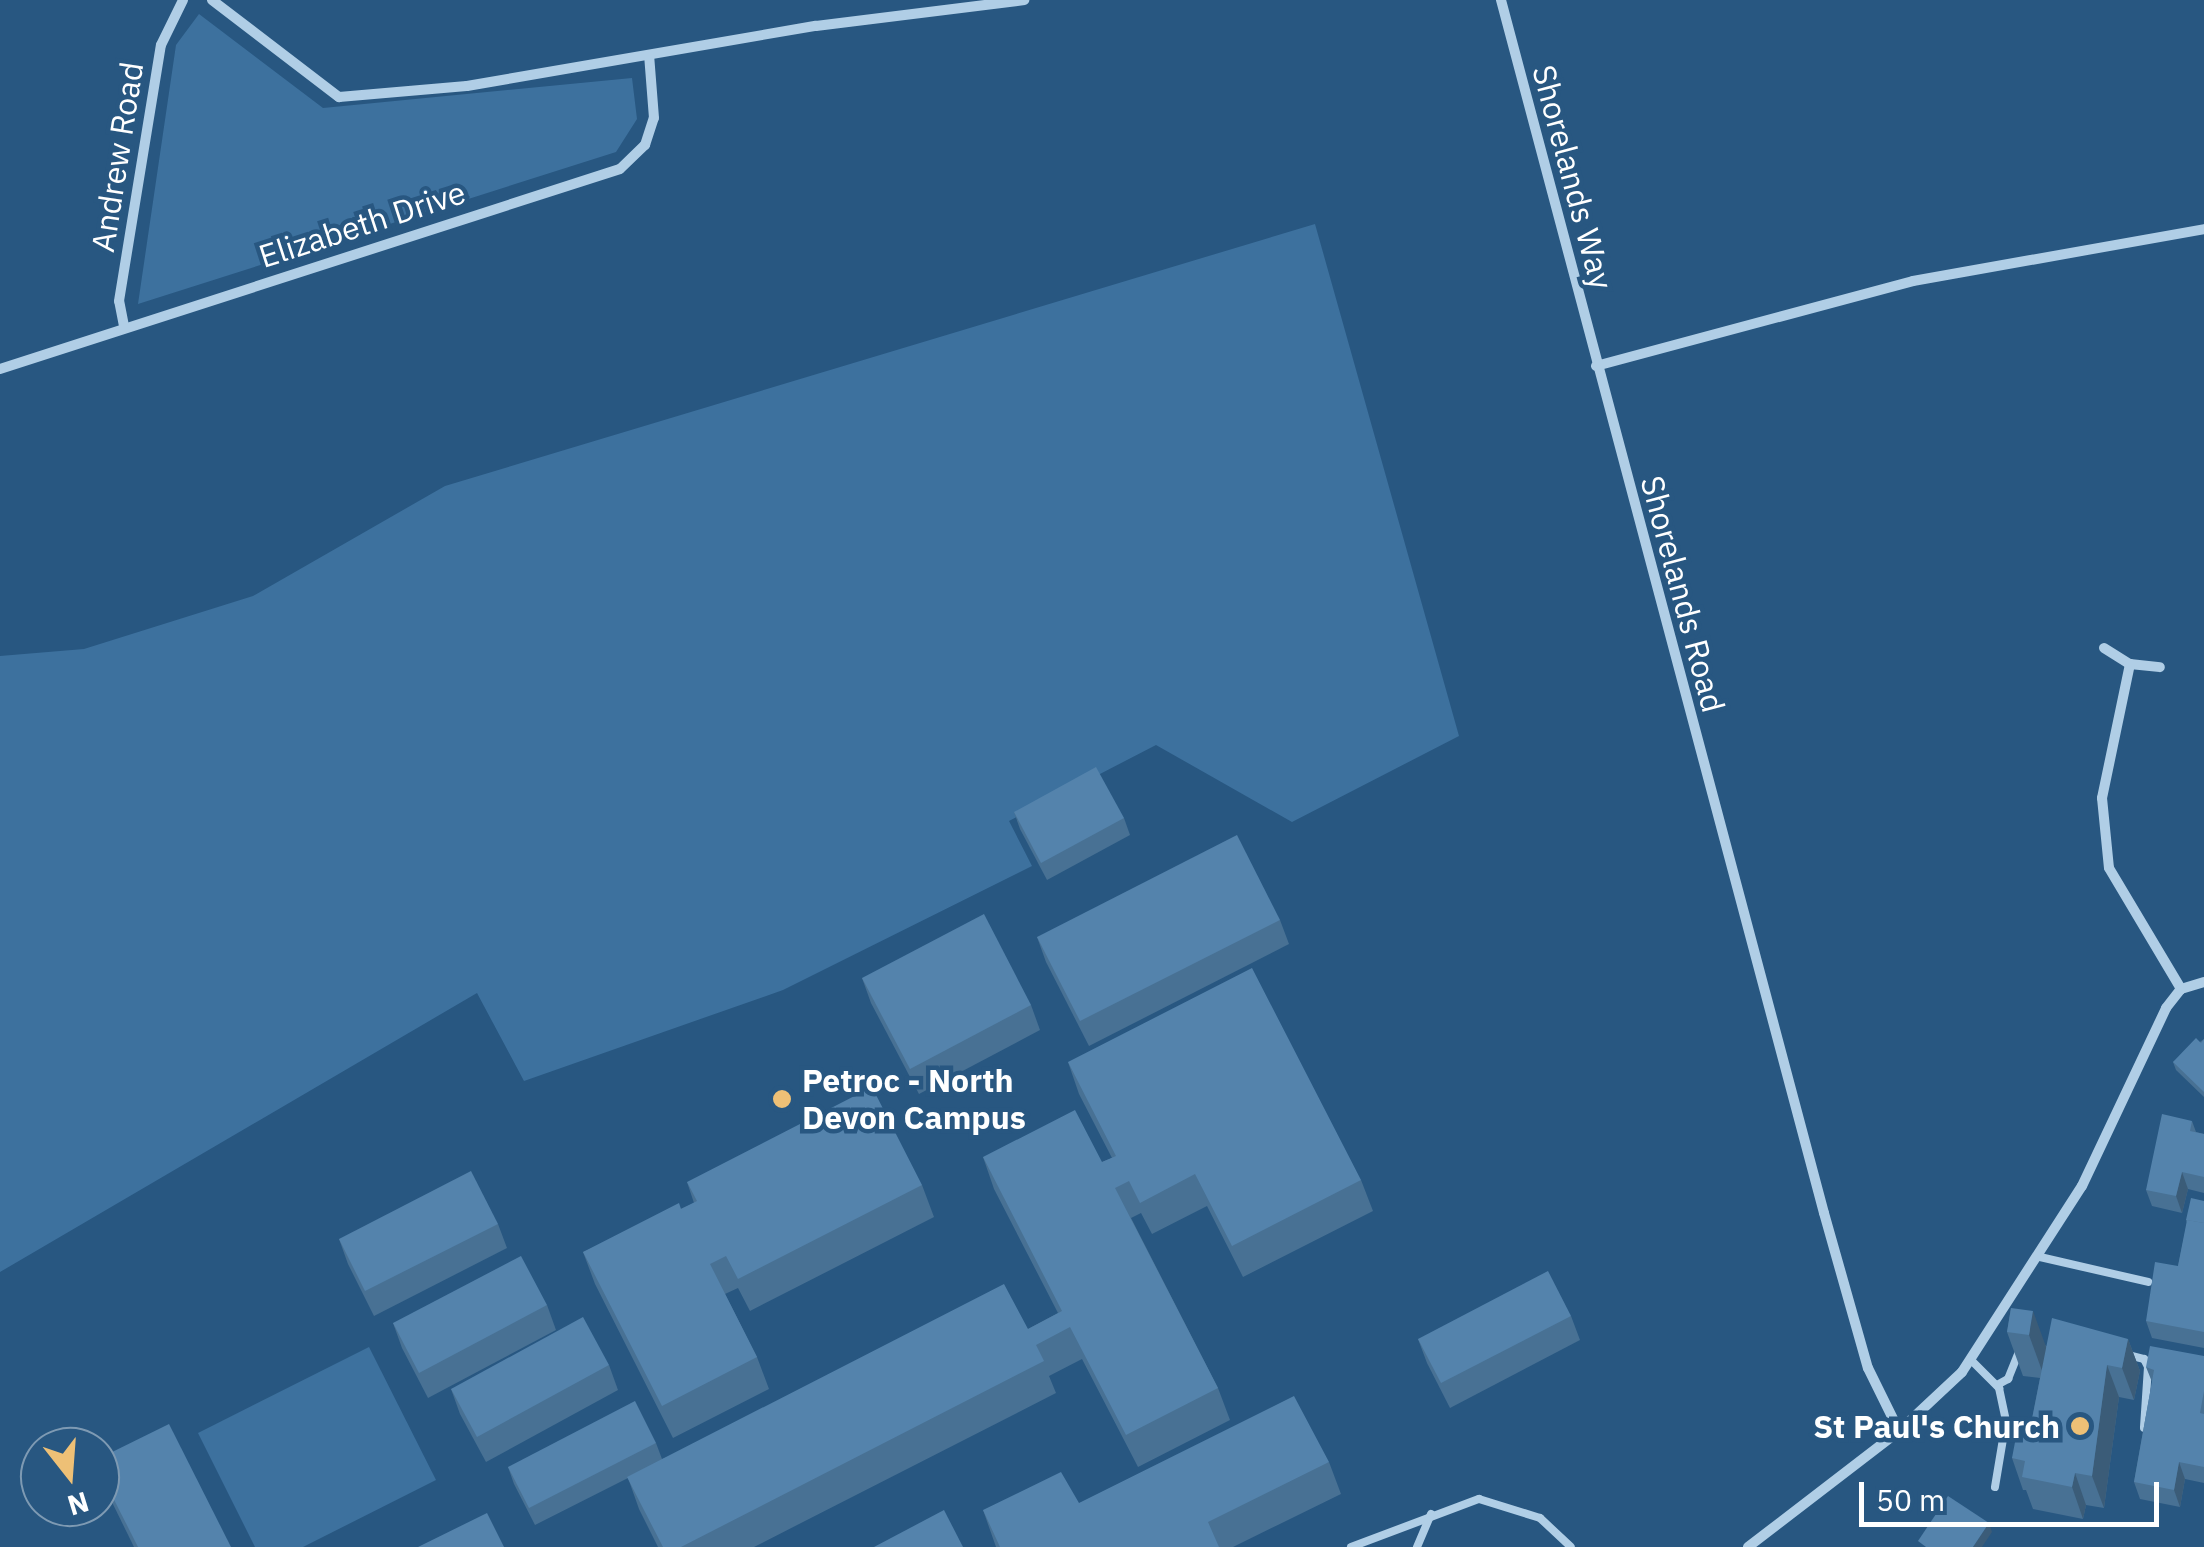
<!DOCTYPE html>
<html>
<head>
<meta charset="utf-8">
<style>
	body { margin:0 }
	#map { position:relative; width:2204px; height:1547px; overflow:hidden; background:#285781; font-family:"IBM Plex Sans",sans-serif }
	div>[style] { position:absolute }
	.green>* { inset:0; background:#3d719e }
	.service>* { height:8px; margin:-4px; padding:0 4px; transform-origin:4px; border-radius:4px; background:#b0cee6 }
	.minor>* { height:10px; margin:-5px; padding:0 5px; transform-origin:5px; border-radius:5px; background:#b0cee6 }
	.wall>* { inset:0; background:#487194 }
	.shaded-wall>* { inset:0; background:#3b5c78 }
	.building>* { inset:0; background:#5483ac }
	.dots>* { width:28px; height:28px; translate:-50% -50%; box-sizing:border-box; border:5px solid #285781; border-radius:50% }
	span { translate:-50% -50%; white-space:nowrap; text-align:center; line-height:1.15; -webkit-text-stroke:9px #285781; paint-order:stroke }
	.street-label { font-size:32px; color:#fff }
	.poi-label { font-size:32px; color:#fff; font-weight:700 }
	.left { translate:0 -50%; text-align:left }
	.right { translate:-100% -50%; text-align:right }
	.north { position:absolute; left:20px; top:1427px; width:100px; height:100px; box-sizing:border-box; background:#285781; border:2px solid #7e9ab3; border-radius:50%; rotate:163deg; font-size:28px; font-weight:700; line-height:40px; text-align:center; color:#fff }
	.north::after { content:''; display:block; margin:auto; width:35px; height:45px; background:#eec076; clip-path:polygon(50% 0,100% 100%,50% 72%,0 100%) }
	.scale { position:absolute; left:1859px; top:1482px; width:300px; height:45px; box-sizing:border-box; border:5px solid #fff; border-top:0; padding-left:12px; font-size:30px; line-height:35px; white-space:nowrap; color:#fff; -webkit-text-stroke:8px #285781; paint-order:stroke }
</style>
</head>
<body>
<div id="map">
	<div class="green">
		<i style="clip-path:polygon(199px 14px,323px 108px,632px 78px,637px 119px,616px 152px,138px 304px,176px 45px)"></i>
		<i style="clip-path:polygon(1315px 224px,1459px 736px,1292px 822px,1156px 745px,1009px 821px,1032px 866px,783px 990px,524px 1081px,477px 993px,0 1272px,0 656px,84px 649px,253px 596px,445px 486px)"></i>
		<i style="clip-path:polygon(369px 1347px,436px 1480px,303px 1547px,255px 1547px,198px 1433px)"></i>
	</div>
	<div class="service">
		<i style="left:2040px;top:1257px;width:111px;rotate:13deg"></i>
		<i style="left:2124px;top:1354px;width:21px;rotate:14deg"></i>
		<i style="left:2144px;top:1359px;width:9px;rotate:63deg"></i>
		<i style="left:2148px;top:1367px;width:61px;rotate:93.8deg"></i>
		<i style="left:1971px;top:1360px;width:40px;rotate:45deg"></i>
		<i style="left:1999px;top:1388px;width:34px;rotate:78deg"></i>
		<i style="left:2006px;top:1421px;width:67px;rotate:99.5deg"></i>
		<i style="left:1997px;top:1385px;width:13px;rotate:-29deg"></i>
		<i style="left:2008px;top:1379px;width:32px;rotate:-68deg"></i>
		<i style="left:1351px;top:1547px;width:137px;rotate:-20.6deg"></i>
		<i style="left:1479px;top:1499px;width:64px;rotate:17.3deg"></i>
		<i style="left:1540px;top:1518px;width:42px;rotate:43.1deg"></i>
		<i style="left:1417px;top:1547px;width:36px;rotate:-67deg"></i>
	</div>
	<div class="minor">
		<i style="left:212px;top:0;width:160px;rotate:37.4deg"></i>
		<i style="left:339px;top:97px;width:128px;rotate:-4.9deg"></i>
		<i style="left:467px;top:86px;width:354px;rotate:-9.8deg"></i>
		<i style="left:816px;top:26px;width:210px;rotate:-7.1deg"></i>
		<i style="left:1501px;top:0;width:1255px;rotate:75.09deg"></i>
		<i style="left:1824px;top:1213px;width:161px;rotate:74.2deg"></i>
		<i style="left:1868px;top:1368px;width:70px;rotate:63.8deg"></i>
		<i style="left:124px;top:326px;width:25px;rotate:-101deg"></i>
		<i style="left:119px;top:301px;width:259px;rotate:-80.7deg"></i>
		<i style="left:161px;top:45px;width:50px;rotate:-63.9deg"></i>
		<i style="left:1596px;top:366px;width:328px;rotate:-15deg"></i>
		<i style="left:1913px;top:281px;width:296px;rotate:-10.1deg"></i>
		<i style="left:0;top:369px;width:651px;rotate:-17.88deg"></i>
		<i style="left:620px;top:169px;width:35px;rotate:-44deg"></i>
		<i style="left:645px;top:145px;width:28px;rotate:-72deg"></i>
		<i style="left:654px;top:118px;width:63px;rotate:-94.5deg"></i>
		<i style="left:2104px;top:648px;width:31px;rotate:32deg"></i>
		<i style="left:2130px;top:664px;width:30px;rotate:6deg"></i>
		<i style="left:2130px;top:664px;width:137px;rotate:101.8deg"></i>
		<i style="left:2102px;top:798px;width:70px;rotate:84.3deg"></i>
		<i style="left:2109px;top:868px;width:141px;rotate:59.2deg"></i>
		<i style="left:1748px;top:1547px;width:190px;rotate:-37.5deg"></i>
		<i style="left:1899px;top:1431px;width:86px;rotate:-43.1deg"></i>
		<i style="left:1962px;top:1372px;width:221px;rotate:-57.2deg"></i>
		<i style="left:2082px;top:1186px;width:197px;rotate:-64.7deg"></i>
		<i style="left:2166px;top:1008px;width:24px;rotate:-52deg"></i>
		<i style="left:2181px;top:989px;width:24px;rotate:-17deg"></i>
	</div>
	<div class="wall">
		<i style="clip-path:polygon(1014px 812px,1124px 818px,1130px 835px,1047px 880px,1020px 829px)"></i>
		<i style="clip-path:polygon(1280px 920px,1289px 944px,1089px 1046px,1046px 962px,1037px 937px)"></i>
		<i style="clip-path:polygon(862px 978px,1031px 1005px,1040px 1030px,919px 1094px,871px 1003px)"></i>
		<i style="clip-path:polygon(2204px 1039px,2204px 1097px,2176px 1070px,2173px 1062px)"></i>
		<i style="clip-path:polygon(1068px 1062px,1361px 1180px,1373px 1211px,1243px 1277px,1207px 1206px,1152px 1234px,1141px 1213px,1131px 1218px,1218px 1388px,1230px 1420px,1138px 1467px,1082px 1359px,1049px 1376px,1056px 1393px,754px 1547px,658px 1547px,639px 1509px,628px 1478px,535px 1525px,514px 1484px,508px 1467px,656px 1443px,662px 1459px,1028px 1329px,1058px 1313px,994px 1189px,983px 1157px,1102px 1162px,1112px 1158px,1079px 1094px)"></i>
		<i style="clip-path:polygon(2192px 1121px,2196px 1132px,2204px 1134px,2204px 1193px,2188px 1189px,2182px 1213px,2152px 1206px,2146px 1190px)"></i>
		<i style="clip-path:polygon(687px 1182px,922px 1185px,934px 1217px,750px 1311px,738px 1288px,725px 1294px,757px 1357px,769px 1389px,673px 1438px,595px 1284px,583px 1252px,694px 1203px)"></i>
		<i style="clip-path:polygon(2204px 1201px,2204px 1348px,2152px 1338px,2146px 1321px,2178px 1266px,2187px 1223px,2186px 1220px)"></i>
		<i style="clip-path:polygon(498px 1224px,507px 1248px,374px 1316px,348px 1264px,339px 1239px)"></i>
		<i style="clip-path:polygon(547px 1305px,556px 1330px,428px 1398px,402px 1348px,393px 1323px)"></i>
		<i style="clip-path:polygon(2011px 1308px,2046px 1346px,2128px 1339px,2140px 1371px,2134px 1400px,2119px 1397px,2104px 1508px,2086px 1505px,2083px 1519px,2033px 1509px,2026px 1490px,2023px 1490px,2012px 1458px,2031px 1424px,2040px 1378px,2023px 1376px,2007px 1332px)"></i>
		<i style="clip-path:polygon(1571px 1316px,1580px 1340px,1450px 1408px,1427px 1363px,1418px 1339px)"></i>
		<i style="clip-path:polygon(2204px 1356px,2204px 1483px,2185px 1479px,2180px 1507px,2140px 1499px,2134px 1482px,2152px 1382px,2146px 1367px)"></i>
		<i style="clip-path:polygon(609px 1365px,618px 1390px,486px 1462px,460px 1414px,451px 1389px)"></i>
		<i style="clip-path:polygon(1329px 1462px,1341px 1494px,1233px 1547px,996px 1547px,983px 1510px,1079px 1503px)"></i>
		<i style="clip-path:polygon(100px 1472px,231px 1547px,134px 1547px,104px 1486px)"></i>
	</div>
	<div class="shaded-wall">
		<i style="clip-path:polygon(2182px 1172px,2188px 1189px,2182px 1213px,2176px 1196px)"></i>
		<i style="clip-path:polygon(2033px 1311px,2049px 1355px,2045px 1379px,2029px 1335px)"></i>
		<i style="clip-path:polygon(2128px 1339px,2140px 1371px,2134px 1400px,2122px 1368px)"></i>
		<i style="clip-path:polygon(2107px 1365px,2119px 1397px,2104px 1508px,2092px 1476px)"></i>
		<i style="clip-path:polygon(2179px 1462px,2185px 1479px,2180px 1507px,2174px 1490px)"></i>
		<i style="clip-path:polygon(2075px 1473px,2086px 1505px,2083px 1519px,2072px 1487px)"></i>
		<i style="clip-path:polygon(1989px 1523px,1992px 1532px,1982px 1547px,1973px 1547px)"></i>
	</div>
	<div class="building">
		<i style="clip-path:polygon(1096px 767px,1124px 818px,1041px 863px,1014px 812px)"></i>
		<i style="clip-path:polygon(1237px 835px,1280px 920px,1080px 1021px,1037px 937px)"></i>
		<i style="clip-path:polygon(984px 914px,1031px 1005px,910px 1069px,862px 978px)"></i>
		<i style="clip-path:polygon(1252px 968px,1361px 1180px,1232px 1246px,1195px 1174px,1140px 1203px,1129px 1181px,1115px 1188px,1218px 1388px,1126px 1435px,1070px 1327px,1036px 1345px,1044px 1361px,681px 1547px,663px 1547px,627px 1477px,1004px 1284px,1028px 1329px,1062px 1311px,983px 1157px,1075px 1110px,1102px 1162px,1116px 1156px,1068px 1062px)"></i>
		<i style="clip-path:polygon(2196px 1038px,2201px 1043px,2204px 1039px,2204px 1092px,2173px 1062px)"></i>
		<i style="clip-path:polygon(872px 1087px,922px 1185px,738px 1279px,726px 1256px,710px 1264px,757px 1357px,662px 1406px,583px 1252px,679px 1203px,681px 1209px,697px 1201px,687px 1182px)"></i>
		<i style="clip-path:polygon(2162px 1114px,2192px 1121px,2190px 1131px,2204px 1134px,2204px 1177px,2182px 1172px,2176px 1196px,2146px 1190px)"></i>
		<i style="clip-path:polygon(471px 1171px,498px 1224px,365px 1291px,339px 1239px)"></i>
		<i style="clip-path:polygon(2191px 1198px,2204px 1201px,2204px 1223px,2186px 1220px)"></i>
		<i style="clip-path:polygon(2187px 1220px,2204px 1223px,2204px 1332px,2146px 1321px,2155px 1262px,2178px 1266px)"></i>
		<i style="clip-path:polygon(521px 1256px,547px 1305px,419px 1373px,393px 1323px)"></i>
		<i style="clip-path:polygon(1548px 1271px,1571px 1316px,1441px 1383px,1418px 1339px)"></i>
		<i style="clip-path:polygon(2011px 1308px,2033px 1311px,2029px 1335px,2007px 1332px)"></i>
		<i style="clip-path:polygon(583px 1317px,609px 1365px,477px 1437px,451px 1389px)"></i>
		<i style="clip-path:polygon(2052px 1318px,2128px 1339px,2122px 1368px,2107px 1365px,2092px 1476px,2075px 1473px,2072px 1487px,2022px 1477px,2025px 1461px,2012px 1458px,2019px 1421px,2031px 1424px)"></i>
		<i style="clip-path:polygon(2150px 1346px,2204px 1356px,2204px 1391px,2200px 1413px,2204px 1414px,2204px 1467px,2179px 1462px,2174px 1490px,2134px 1482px,2154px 1370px,2146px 1367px)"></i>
		<i style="clip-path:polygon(1294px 1396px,1329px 1462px,1208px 1522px,1219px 1547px,1000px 1547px,983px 1510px,1061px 1472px,1079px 1503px)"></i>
		<i style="clip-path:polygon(635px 1401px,656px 1443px,529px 1508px,508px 1467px)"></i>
		<i style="clip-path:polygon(169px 1424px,231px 1547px,138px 1547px,100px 1472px,100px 1458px)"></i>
		<i style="clip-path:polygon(1948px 1496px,1989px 1523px,1973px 1547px,1926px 1547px,1918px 1541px)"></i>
		<i style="clip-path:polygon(944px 1510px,963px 1547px,874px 1547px)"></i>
		<i style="clip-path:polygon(487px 1513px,504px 1547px,418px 1547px)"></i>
	</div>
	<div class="dots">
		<i style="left:782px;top:1099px;background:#eec076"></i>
		<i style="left:2080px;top:1426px;background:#eec076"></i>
	</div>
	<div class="street-label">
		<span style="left:117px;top:157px;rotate:-81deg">Andrew Road</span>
		<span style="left:1573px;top:177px;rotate:75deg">Shorelands Way</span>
		<span style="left:362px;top:224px;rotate:-18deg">Elizabeth Drive</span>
		<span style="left:1683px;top:594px;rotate:75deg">Shorelands Road</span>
	</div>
	<div class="poi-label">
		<span class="left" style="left:802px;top:1099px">Petroc - North<br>Devon Campus</span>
		<span class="right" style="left:2060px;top:1426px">St Paul's Church</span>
	</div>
	<div class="north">N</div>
	<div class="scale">50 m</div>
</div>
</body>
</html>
